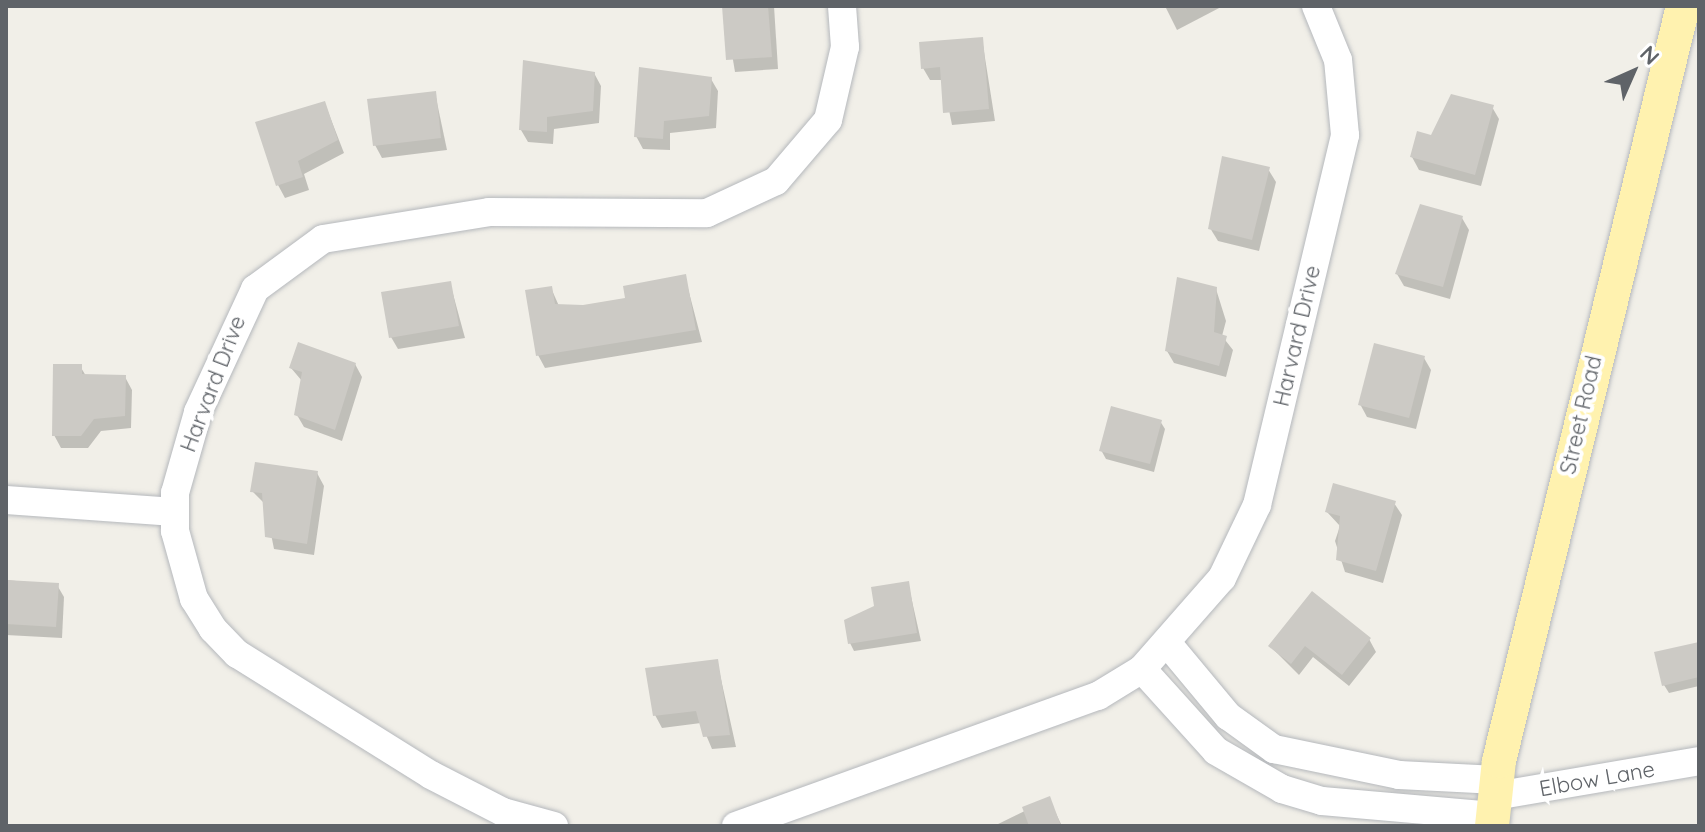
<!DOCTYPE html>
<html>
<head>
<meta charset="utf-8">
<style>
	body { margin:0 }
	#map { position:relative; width:1705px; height:832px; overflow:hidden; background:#f1efe8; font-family:Quicksand,sans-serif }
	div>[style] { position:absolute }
	.shadow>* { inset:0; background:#0003 }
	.building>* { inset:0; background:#cccac5 }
	.roads { filter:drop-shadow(0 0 2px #b5b8bc) drop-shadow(0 0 2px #b5b8bc) }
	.minor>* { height:28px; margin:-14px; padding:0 14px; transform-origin:14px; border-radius:14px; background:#fff }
	.major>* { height:34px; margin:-17px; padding:0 17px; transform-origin:17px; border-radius:17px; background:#fff2af }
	span { translate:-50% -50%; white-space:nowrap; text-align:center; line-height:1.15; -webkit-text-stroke:8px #fff; paint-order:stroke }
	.street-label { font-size:22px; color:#5f6368 }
	.frame { position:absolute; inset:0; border:8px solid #5f6368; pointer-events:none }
	.north { position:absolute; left:1593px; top:32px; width:80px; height:80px; -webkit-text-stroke:6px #fff; paint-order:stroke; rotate:45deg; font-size:22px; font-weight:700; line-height:32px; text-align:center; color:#5f6368 }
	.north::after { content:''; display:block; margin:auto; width:28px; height:36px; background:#5f6368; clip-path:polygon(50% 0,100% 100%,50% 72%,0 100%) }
</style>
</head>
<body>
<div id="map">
	<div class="shadow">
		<i style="clip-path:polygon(724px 6px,774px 6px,778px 69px,735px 72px)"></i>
		<i style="clip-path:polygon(1165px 6px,1223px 6px,1177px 30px)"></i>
		<i style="clip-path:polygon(982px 39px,995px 121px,952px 125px,943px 80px,930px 80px,923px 68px)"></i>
		<i style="clip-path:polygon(594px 73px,601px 86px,599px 123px,554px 129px,553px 144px,528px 142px,521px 130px)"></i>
		<i style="clip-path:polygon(711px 79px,718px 91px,716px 128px,670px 133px,670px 150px,643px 149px,636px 136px)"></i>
		<i style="clip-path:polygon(435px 93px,447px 150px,382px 158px,375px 145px)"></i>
		<i style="clip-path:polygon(325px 104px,344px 153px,304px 174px,309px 190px,285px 198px,278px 185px)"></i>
		<i style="clip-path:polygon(1492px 107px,1499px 119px,1481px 186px,1419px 170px,1412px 157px,1432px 137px)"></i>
		<i style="clip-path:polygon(1268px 169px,1276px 182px,1259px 251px,1218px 241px,1210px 228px)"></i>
		<i style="clip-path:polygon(1462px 218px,1469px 230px,1450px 299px,1404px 286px,1397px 274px)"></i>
		<i style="clip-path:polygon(685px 277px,702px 342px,545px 368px,538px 355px,551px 288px,559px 306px,583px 307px,627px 300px)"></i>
		<i style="clip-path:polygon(450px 283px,465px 338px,398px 349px,391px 337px)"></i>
		<i style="clip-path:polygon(1216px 289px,1226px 321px,1222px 336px,1233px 350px,1226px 377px,1174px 363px,1167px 351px)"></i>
		<i style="clip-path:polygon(1424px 358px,1431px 370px,1416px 429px,1367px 417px,1360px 404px)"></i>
		<i style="clip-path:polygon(355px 364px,362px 377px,342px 441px,304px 427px,297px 415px,302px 381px,291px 368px)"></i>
		<i style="clip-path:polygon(80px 366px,86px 376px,125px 377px,132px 390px,131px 428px,101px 431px,88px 448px,61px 448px,54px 435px)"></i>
		<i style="clip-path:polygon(1160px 421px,1165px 429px,1154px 472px,1106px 459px,1101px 450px)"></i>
		<i style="clip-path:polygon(317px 473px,324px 486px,314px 555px,274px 549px,265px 504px,252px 491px)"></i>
		<i style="clip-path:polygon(1394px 503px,1402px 515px,1383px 583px,1345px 572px,1335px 541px,1340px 526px,1327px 512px)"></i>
		<i style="clip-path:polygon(6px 580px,57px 585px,64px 597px,62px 638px,6px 635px)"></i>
		<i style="clip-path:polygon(908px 583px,921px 641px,854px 651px,850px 643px,876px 607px)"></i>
		<i style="clip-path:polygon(1369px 639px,1376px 652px,1349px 686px,1313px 657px,1299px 675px,1271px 647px)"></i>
		<i style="clip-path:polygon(1699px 644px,1699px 686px,1669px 693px,1664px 685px)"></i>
		<i style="clip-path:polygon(717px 661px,736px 747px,712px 749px,701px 723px,662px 728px,655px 715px)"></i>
		<i style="clip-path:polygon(1049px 799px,1062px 826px,994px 826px)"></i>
	</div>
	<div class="building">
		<i style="clip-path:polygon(722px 6px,768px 6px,772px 57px,726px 60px)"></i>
		<i style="clip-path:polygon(983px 37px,989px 109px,943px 113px,940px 67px,921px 69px,919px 42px)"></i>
		<i style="clip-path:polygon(523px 60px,595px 72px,593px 111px,547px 117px,547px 132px,519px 130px)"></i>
		<i style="clip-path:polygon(639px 67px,712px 77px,709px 116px,664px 121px,663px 139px,634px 137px)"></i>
		<i style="clip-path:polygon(436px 91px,441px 138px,373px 146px,367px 99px)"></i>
		<i style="clip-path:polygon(1451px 94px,1494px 105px,1475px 175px,1410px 157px,1417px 131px,1431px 135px)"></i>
		<i style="clip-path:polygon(325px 101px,338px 140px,298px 161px,303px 177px,276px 186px,255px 122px)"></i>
		<i style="clip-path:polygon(1222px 156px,1270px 167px,1252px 240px,1208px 229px)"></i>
		<i style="clip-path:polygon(1420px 204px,1463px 216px,1443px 287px,1395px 274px)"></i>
		<i style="clip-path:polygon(686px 274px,696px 330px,536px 356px,525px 290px,552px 286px,555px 304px,583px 305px,625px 298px,623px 286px)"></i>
		<i style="clip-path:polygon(1177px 277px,1217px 287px,1214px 332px,1227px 336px,1219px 366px,1165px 351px)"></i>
		<i style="clip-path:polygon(451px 281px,459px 326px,389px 338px,381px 292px)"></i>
		<i style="clip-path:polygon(298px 342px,356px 363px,335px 430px,294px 415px,302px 372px,289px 368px)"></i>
		<i style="clip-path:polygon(1374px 343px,1425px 356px,1409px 418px,1358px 405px)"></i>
		<i style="clip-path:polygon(53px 364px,82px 364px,82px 374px,126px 375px,125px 416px,94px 419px,81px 436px,52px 436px)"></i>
		<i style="clip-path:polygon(1111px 406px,1162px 420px,1150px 464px,1099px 451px)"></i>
		<i style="clip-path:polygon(255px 462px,318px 471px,307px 544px,265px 537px,262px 493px,250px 492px)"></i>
		<i style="clip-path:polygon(1333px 483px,1396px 501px,1376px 571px,1336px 560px,1340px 516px,1325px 512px)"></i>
		<i style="clip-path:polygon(6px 580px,59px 583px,56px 627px,6px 624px)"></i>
		<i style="clip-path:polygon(909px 581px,917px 633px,848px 644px,844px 620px,874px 606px,871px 587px)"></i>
		<i style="clip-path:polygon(1312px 591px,1371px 638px,1342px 675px,1305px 646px,1291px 664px,1268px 646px)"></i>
		<i style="clip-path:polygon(1699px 642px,1699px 677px,1662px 686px,1654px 652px)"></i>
		<i style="clip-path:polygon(718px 659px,730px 735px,703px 737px,696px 711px,653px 716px,645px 668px)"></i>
		<i style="clip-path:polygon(1050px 796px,1061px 826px,1029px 826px,1022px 807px)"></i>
	</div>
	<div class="roads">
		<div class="minor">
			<i style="left:6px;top:500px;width:169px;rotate:4.1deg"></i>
			<i style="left:1168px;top:644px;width:94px;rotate:50.2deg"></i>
			<i style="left:1228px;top:716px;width:57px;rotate:35.7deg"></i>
			<i style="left:1274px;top:749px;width:128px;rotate:11.7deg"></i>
			<i style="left:1399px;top:775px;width:98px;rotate:2.9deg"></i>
			<i style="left:1142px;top:669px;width:110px;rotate:47.9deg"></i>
			<i style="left:1216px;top:751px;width:76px;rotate:29.9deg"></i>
			<i style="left:1282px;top:789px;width:42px;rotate:16.7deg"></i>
			<i style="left:1322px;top:801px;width:172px;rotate:5deg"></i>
			<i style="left:1495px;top:796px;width:207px;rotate:-9.7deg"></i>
			<i style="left:554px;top:826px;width:53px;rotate:-164.6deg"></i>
			<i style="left:503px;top:812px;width:81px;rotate:-152.8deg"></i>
			<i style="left:431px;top:775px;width:229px;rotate:-148deg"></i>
			<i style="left:237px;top:654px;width:35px;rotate:-134deg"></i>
			<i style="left:213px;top:629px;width:36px;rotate:-122deg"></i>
			<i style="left:194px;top:599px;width:71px;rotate:-105.6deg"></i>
			<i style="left:175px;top:531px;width:38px;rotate:-90deg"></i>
			<i style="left:175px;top:493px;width:84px;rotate:-74.1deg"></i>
			<i style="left:198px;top:412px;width:136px;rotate:-65.1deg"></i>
			<i style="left:255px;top:289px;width:84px;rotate:-36.3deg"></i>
			<i style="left:323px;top:239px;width:168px;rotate:-9.2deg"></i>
			<i style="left:489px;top:212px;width:218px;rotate:0.3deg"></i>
			<i style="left:707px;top:213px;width:76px;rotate:-24.9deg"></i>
			<i style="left:776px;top:181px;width:80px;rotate:-49.6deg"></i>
			<i style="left:828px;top:120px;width:75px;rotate:-76.9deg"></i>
			<i style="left:845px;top:47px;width:41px;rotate:-94.2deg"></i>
			<i style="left:736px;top:826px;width:385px;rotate:-19.8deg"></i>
			<i style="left:1098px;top:696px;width:52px;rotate:-31.5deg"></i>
			<i style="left:1142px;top:669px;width:121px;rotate:-48.7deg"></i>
			<i style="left:1222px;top:578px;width:81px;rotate:-64.4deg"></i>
			<i style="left:1257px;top:505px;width:380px;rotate:-76.6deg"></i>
			<i style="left:1345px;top:135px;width:75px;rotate:-95.3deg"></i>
			<i style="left:1338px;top:60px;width:58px;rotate:-112.2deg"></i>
		</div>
		<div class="major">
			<i style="left:1492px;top:826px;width:65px;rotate:-83.9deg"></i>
			<i style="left:1499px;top:761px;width:777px;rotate:-76.3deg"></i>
		</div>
	</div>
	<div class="street-label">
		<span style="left:1297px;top:336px;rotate:-77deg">Harvard Drive</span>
		<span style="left:213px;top:384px;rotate:-69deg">Harvard Drive</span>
		<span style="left:1581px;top:415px;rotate:-77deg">Street Road</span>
		<span style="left:1597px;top:779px;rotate:-10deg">Elbow Lane</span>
	</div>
	<div class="frame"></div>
	<div class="north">N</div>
</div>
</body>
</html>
